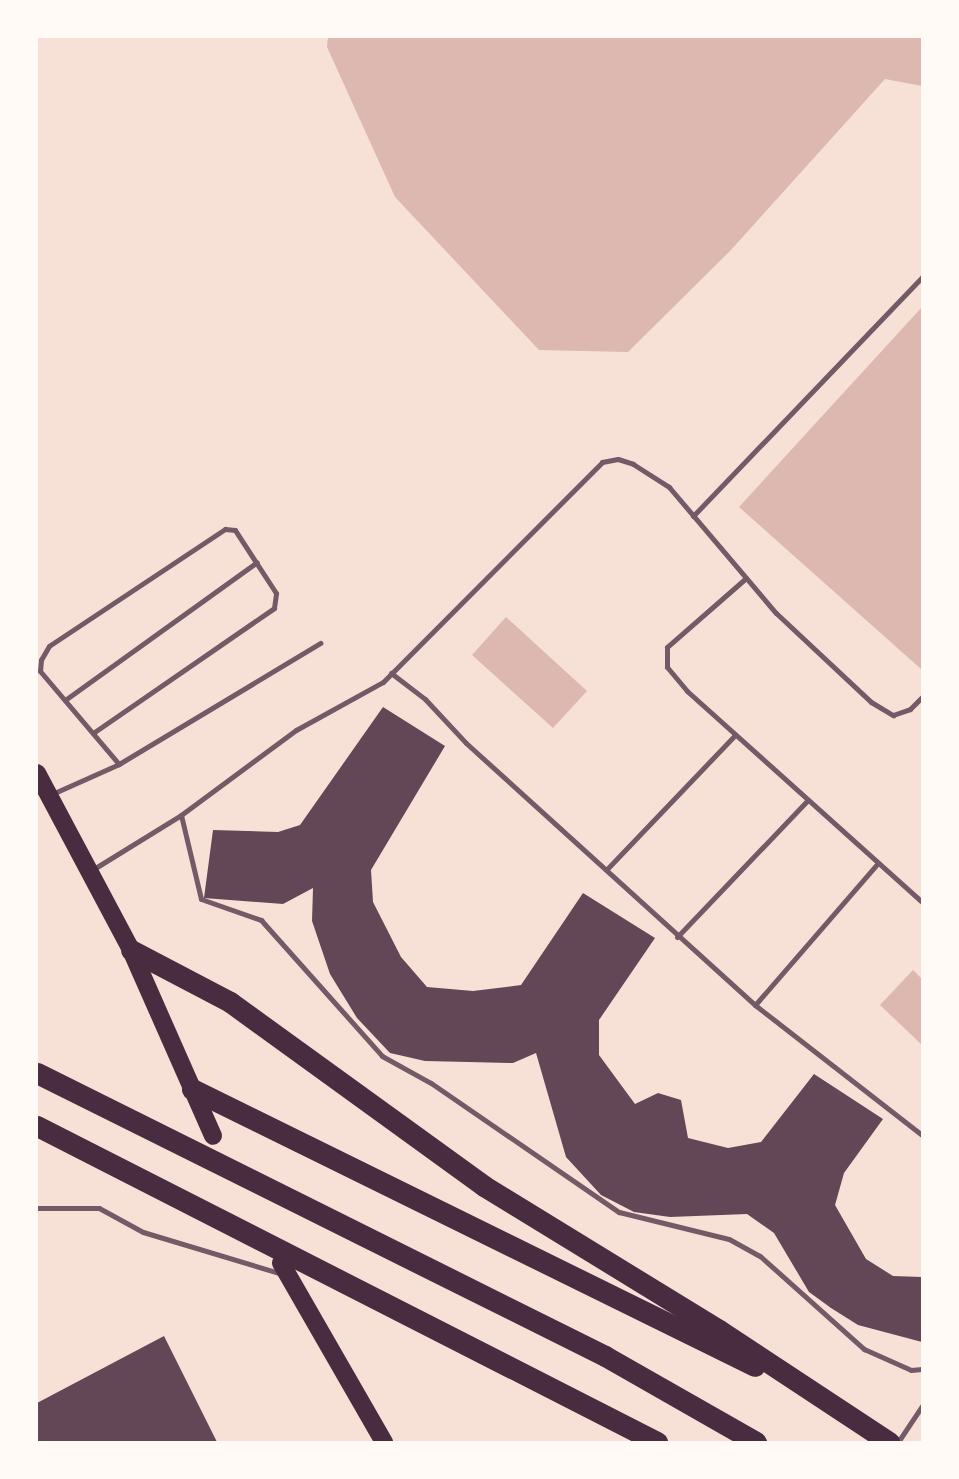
<!DOCTYPE html>
<html>
<head>
<meta charset="utf-8">
<style>
	body { margin:0 }
	#map { position:relative; width:959px; height:1479px; overflow:hidden; background:#f7e1d7; font-family:Arial,sans-serif }
	div>[style] { position:absolute }
	.water>* { inset:0; background:#dcb8b0 }
	.building>* { inset:0; background:#644757 }
	.service>* { height:5px; margin:-2.5px; padding:0 2.5px; transform-origin:2.5px; border-radius:2.5px; background:#755966 }
	.primary>* { height:18px; margin:-9px; padding:0 9px; transform-origin:9px; border-radius:9px; background:#4a2c40 }
	.motorway>* { height:21px; margin:-10.5px; padding:0 10.5px; transform-origin:10.5px; border-radius:10.5px; background:#4a2c40 }
	span { translate:-50% -50%; white-space:nowrap; text-align:center; line-height:1.15; -webkit-text-stroke:6px #fffaf5; paint-order:stroke }
	.frame { position:absolute; inset:0; border:38px solid #fffaf5; pointer-events:none }
</style>
</head>
<body>
<div id="map">
	<div class="water">
		<i style="clip-path:polygon(328px 37px,922px 37px,922px 86px,885px 79px,730px 251px,628px 352px,539px 350px,395px 197px,327px 47px)"></i>
		<i style="clip-path:polygon(922px 307px,922px 668px,921px 669px,739px 507px)"></i>
		<i style="clip-path:polygon(506px 617px,587px 691px,553px 728px,472px 655px)"></i>
		<i style="clip-path:polygon(913px 970px,922px 979px,922px 1045px,880px 1005px)"></i>
	</div>
	<div class="building">
		<i style="clip-path:polygon(383px 707px,445px 746px,371px 870px,373px 902px,401px 957px,427px 987px,473px 991px,521px 985px,583px 893px,655px 938px,599px 1020px,599px 1055px,635px 1104px,658px 1093px,681px 1100px,688px 1138px,728px 1148px,761px 1142px,814px 1074px,883px 1119px,844px 1173px,835px 1205px,866px 1259px,893px 1276px,922px 1277px,922px 1342px,858px 1325px,831px 1308px,809px 1292px,774px 1233px,747px 1214px,670px 1217px,634px 1212px,601px 1195px,566px 1157px,536px 1053px,513px 1063px,425px 1061px,390px 1053px,357px 1018px,330px 974px,312px 921px,313px 888px,283px 904px,204px 898px,213px 830px,278px 832px,300px 825px)"></i>
		<i style="clip-path:polygon(164px 1336px,217px 1442px,37px 1442px,37px 1403px)"></i>
	</div>
	<div class="service">
		<i style="left:693px;top:516px;width:331px;rotate:-46.2deg"></i>
		<i style="left:746px;top:578px;width:105px;rotate:138.9deg"></i>
		<i style="left:667px;top:647px;width:20px;rotate:90deg"></i>
		<i style="left:667px;top:667px;width:31px;rotate:50deg"></i>
		<i style="left:687px;top:691px;width:316px;rotate:41.9deg"></i>
		<i style="left:391px;top:673px;width:43px;rotate:37.4deg"></i>
		<i style="left:425px;top:699px;width:60px;rotate:47deg"></i>
		<i style="left:466px;top:743px;width:390px;rotate:42.2deg"></i>
		<i style="left:755px;top:1005px;width:212px;rotate:37.9deg"></i>
		<i style="left:65px;top:700px;width:236px;rotate:-35.7deg"></i>
		<i style="left:93px;top:733px;width:220px;rotate:-34.6deg"></i>
		<i style="left:274px;top:608px;width:15px;rotate:-82deg"></i>
		<i style="left:276px;top:593px;width:75px;rotate:-123.1deg"></i>
		<i style="left:235px;top:530px;width:10px;rotate:-174deg"></i>
		<i style="left:225px;top:529px;width:211px;rotate:146.4deg"></i>
		<i style="left:49px;top:646px;width:16px;rotate:120deg"></i>
		<i style="left:41px;top:660px;width:11px;rotate:95deg"></i>
		<i style="left:40px;top:671px;width:122px;rotate:49.7deg"></i>
		<i style="left:52px;top:794px;width:73px;rotate:-24.1deg"></i>
		<i style="left:119px;top:764px;width:235px;rotate:-31deg"></i>
		<i style="left:181px;top:815px;width:86px;rotate:76.6deg"></i>
		<i style="left:201px;top:899px;width:64px;rotate:19.3deg"></i>
		<i style="left:261px;top:920px;width:182px;rotate:48.3deg"></i>
		<i style="left:382px;top:1056px;width:56px;rotate:28.9deg"></i>
		<i style="left:431px;top:1083px;width:228px;rotate:34.5deg"></i>
		<i style="left:619px;top:1212px;width:113px;rotate:13.8deg"></i>
		<i style="left:729px;top:1239px;width:35px;rotate:29deg"></i>
		<i style="left:760px;top:1256px;width:140px;rotate:41.8deg"></i>
		<i style="left:864px;top:1349px;width:51px;rotate:24.1deg"></i>
		<i style="left:911px;top:1370px;width:11px;rotate:-5deg"></i>
		<i style="left:607px;top:869px;width:185px;rotate:-46.3deg"></i>
		<i style="left:92px;top:870px;width:105px;rotate:-31.7deg"></i>
		<i style="left:181px;top:815px;width:143px;rotate:-36.5deg"></i>
		<i style="left:296px;top:730px;width:99px;rotate:-28.9deg"></i>
		<i style="left:383px;top:682px;width:310px;rotate:-45.1deg"></i>
		<i style="left:602px;top:462px;width:16px;rotate:-11deg"></i>
		<i style="left:618px;top:459px;width:16px;rotate:18deg"></i>
		<i style="left:633px;top:464px;width:43px;rotate:32.6deg"></i>
		<i style="left:669px;top:487px;width:165px;rotate:49.7deg"></i>
		<i style="left:776px;top:613px;width:130px;rotate:43.1deg"></i>
		<i style="left:871px;top:702px;width:26px;rotate:31deg"></i>
		<i style="left:893px;top:715px;width:18px;rotate:-19deg"></i>
		<i style="left:910px;top:709px;width:17px;rotate:-45deg"></i>
		<i style="left:677px;top:937px;width:188px;rotate:-46.3deg"></i>
		<i style="left:755px;top:1005px;width:188px;rotate:-49.1deg"></i>
		<i style="left:37px;top:1208px;width:62px"></i>
		<i style="left:99px;top:1208px;width:50px;rotate:28.6deg"></i>
		<i style="left:143px;top:1232px;width:145px;rotate:16.8deg"></i>
		<i style="left:898px;top:1442px;width:43px;rotate:-56.3deg"></i>
	</div>
	<div class="primary">
		<i style="left:37px;top:773px;width:200px;rotate:62deg"></i>
		<i style="left:131px;top:950px;width:203px;rotate:66.2deg"></i>
		<i style="left:281px;top:1263px;width:207px;rotate:60.1deg"></i>
	</div>
	<div class="motorway">
		<i style="left:131px;top:950px;width:112px;rotate:27.7deg"></i>
		<i style="left:230px;top:1002px;width:314px;rotate:35.9deg"></i>
		<i style="left:484px;top:1186px;width:276px;rotate:31.5deg"></i>
		<i style="left:719px;top:1330px;width:204px;rotate:33.4deg"></i>
		<i style="left:37px;top:1073px;width:635px;rotate:26.48deg"></i>
		<i style="left:605px;top:1356px;width:174px;rotate:29.7deg"></i>
		<i style="left:192px;top:1089px;width:627px;rotate:26.2deg"></i>
		<i style="left:37px;top:1126px;width:696px;rotate:27.01deg"></i>
	</div>
	<div class="frame"></div>
</div>
</body>
</html>
